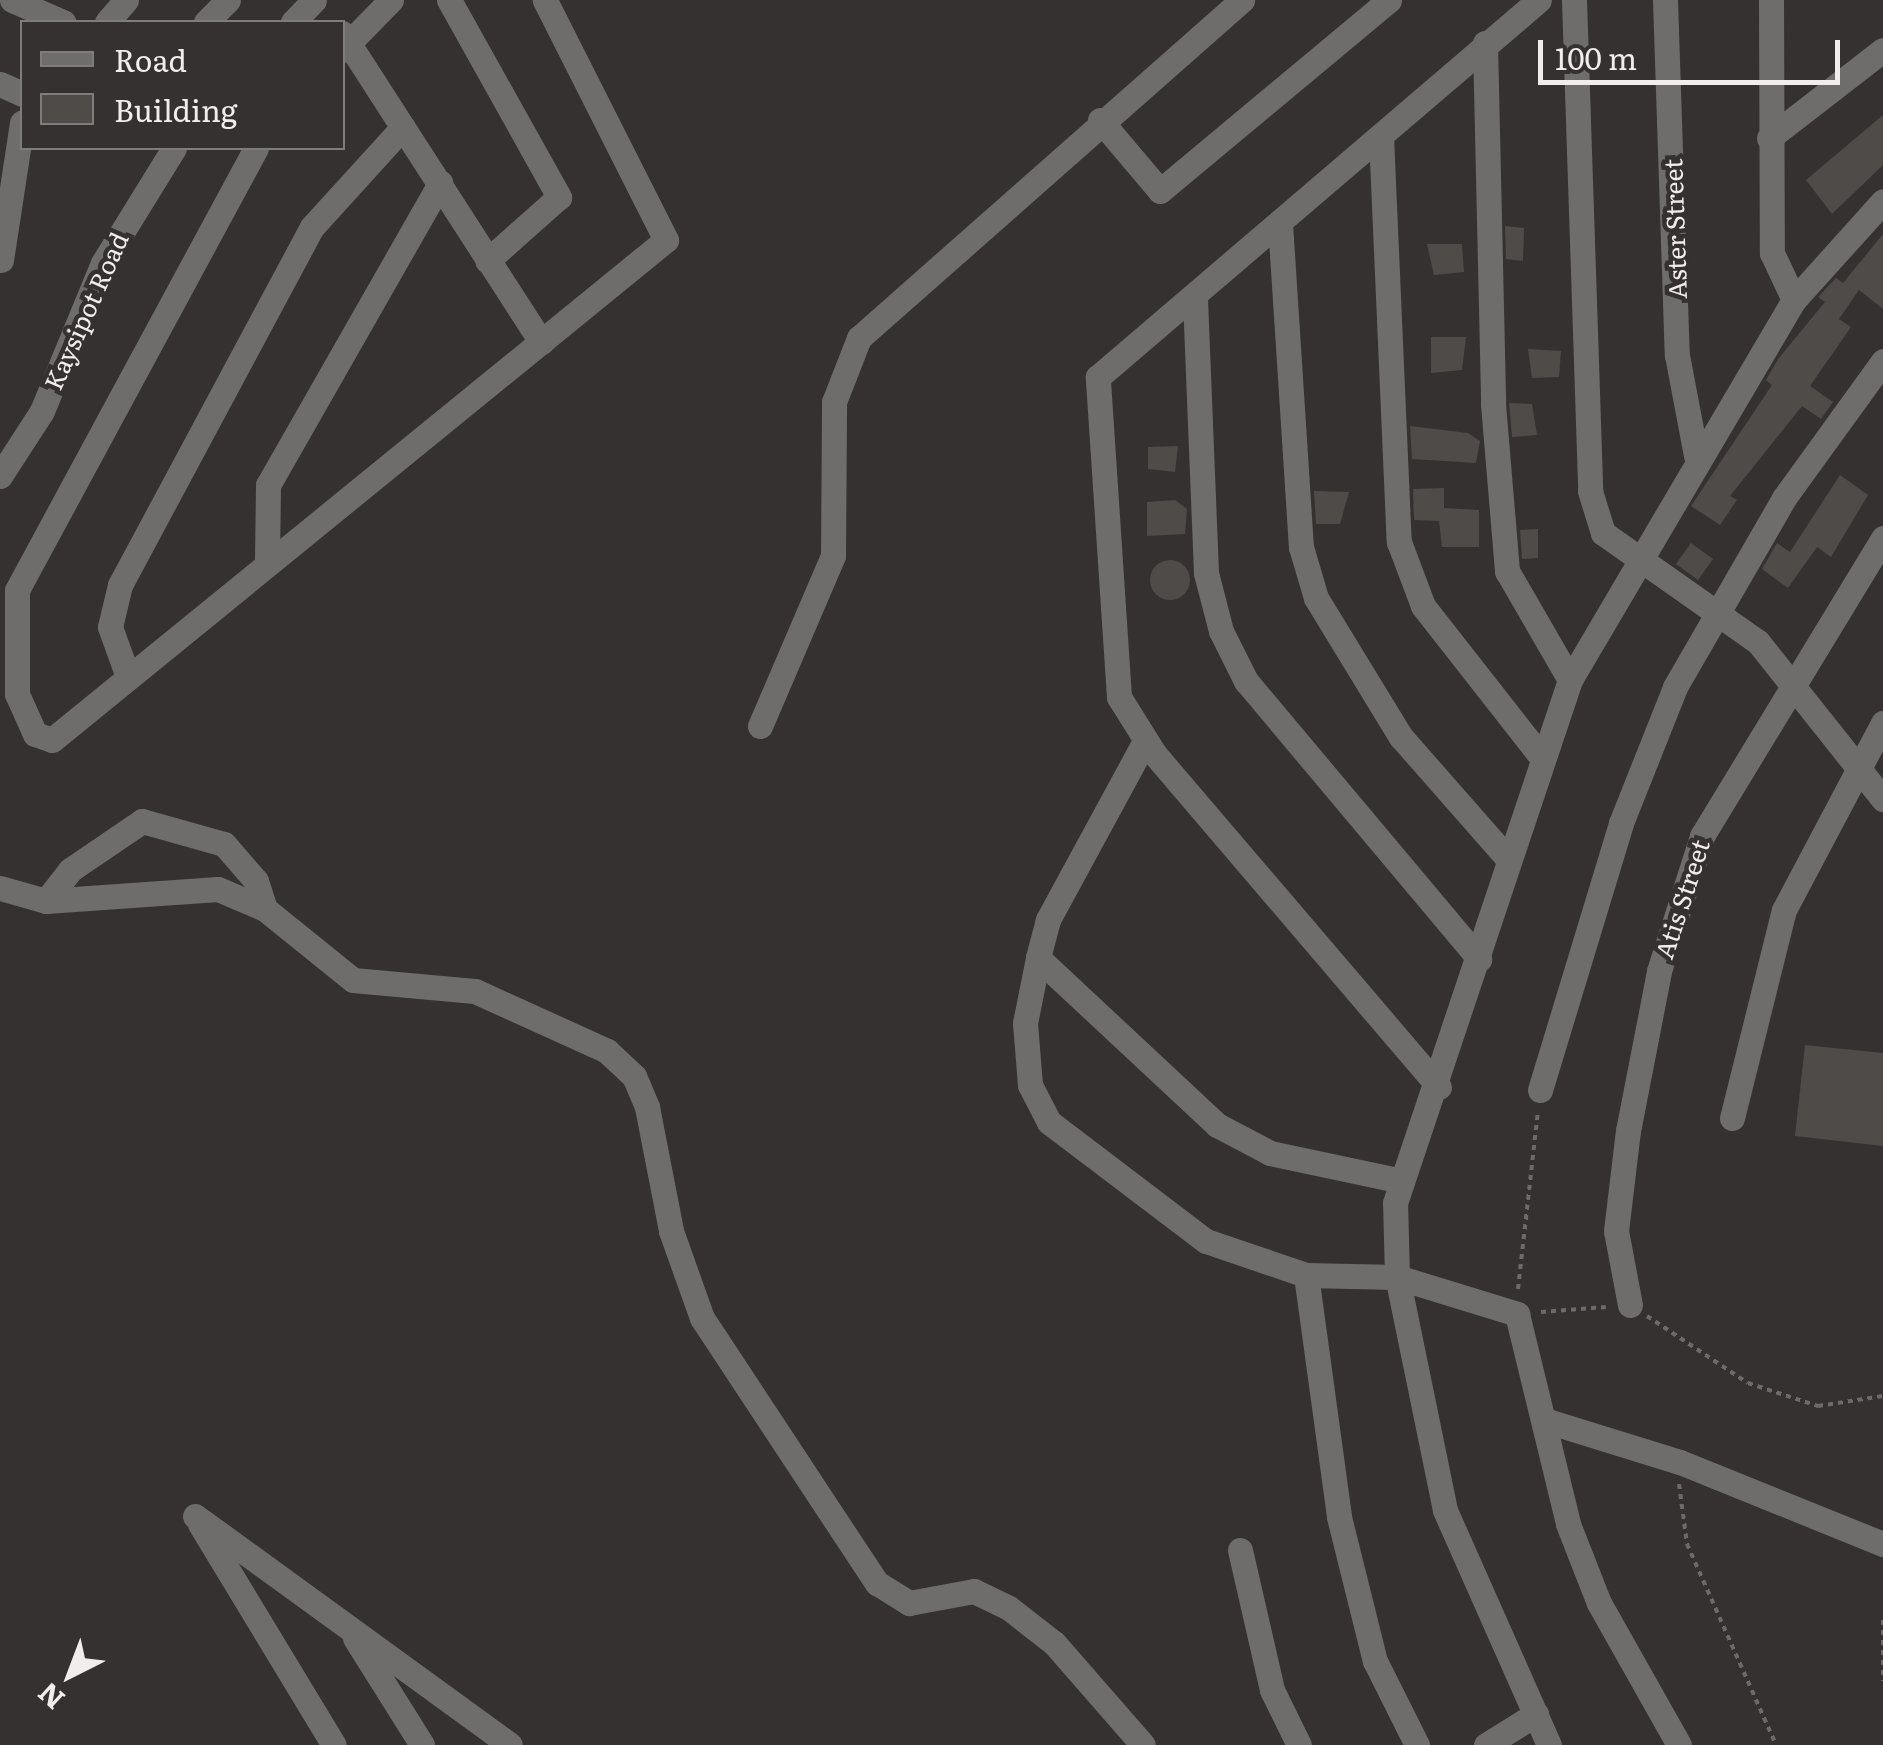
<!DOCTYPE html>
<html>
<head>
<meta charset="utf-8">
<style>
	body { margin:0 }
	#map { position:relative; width:1883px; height:1745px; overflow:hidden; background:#353130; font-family:Literata,serif }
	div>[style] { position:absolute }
	.building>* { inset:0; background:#4f4b49 }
	.round { border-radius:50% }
	.path>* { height:4px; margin-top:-2px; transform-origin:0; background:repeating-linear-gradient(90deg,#6d6a69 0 5px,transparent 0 10px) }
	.minor>* { height:25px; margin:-12.5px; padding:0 12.5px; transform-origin:12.5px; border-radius:12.5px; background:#6f6d6c }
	span { translate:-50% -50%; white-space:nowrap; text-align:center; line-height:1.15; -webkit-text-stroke:9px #353130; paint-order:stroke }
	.street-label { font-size:25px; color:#f0edec }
	.legend { position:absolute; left:20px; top:20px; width:325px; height:130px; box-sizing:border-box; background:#353130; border:2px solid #807c7b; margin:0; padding:12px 18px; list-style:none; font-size:30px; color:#f0edec }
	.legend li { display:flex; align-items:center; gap:20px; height:50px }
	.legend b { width:50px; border:2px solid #807c7b }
	.north { position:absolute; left:20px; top:1625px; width:100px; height:100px; -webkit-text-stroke:8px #353130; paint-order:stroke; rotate:222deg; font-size:28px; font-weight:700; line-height:40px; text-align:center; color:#f0edec }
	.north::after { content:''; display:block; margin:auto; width:35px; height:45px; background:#f0edec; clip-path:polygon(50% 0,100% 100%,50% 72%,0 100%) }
	.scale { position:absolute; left:1538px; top:40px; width:302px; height:45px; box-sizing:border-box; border:5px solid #f0edec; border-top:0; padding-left:12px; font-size:30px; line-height:35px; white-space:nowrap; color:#f0edec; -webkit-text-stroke:8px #353130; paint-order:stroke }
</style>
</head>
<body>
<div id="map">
	<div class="building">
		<i style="clip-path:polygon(1883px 115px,1883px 165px,1832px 214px,1806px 180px)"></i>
		<i style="clip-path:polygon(1505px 226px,1524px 228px,1523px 261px,1506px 259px)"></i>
		<i style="clip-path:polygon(1883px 234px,1883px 309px,1859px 290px,1839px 319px,1851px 327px,1810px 386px,1833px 402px,1821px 419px,1802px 406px,1730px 496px,1737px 500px,1720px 525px,1691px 506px,1772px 385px,1766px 380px,1778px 359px,1825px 302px,1818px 297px,1836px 278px,1843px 283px)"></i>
		<i style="clip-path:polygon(1427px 244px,1462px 244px,1464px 272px,1434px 275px)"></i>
		<i style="clip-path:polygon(1431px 337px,1466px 337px,1462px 370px,1431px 373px)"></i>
		<i style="clip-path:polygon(1528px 349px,1561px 351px,1559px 377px,1532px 378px)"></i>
		<i style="clip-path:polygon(1509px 403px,1532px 404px,1537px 435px,1512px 437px)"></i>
		<i style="clip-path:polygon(1410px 426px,1468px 433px,1480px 441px,1476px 463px,1412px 459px)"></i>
		<i style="clip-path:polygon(1178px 446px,1175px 472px,1148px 469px,1148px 447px)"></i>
		<i style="clip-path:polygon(1840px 475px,1868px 495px,1831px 557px,1817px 547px,1788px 588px,1762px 569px,1777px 543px,1790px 552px)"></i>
		<i style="clip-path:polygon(1444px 488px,1444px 508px,1479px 510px,1479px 547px,1442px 547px,1439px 521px,1414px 520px,1413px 489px)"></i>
		<i style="clip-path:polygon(1314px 491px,1349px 492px,1340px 524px,1316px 524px)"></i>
		<i style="clip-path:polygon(1175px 500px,1187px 509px,1185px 534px,1147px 536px,1147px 502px)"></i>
		<i style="clip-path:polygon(1538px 529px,1538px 558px,1522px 559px,1520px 530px)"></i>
		<i style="clip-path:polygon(1691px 543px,1713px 559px,1698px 580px,1676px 564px)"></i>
		<i class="round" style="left:1150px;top:560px;width:40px;height:40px"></i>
		<i style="clip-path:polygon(1805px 1045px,1883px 1053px,1883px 1146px,1795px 1136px)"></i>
	</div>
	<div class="path">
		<i style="left:1518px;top:1289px;width:180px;rotate:-83.6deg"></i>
		<i style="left:1541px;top:1312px;width:65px;rotate:-4.4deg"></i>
		<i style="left:1647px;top:1316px;width:121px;rotate:33.6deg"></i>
		<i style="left:1748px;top:1383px;width:74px;rotate:18.2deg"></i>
		<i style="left:1818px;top:1406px;width:66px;rotate:-8.7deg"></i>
		<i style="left:1679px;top:1484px;width:61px;rotate:82.4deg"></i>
		<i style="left:1687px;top:1544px;width:220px;rotate:66.1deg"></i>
		<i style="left:1883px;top:1620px;width:61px;rotate:90deg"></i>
	</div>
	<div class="minor">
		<i style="left:12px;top:0;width:56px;rotate:23.3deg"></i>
		<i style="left:449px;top:0;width:226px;rotate:60.8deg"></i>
		<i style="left:559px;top:197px;width:96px;rotate:138.4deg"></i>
		<i style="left:1574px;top:0;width:491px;rotate:88.1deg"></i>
		<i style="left:1590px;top:491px;width:44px;rotate:72.8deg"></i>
		<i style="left:1603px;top:533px;width:189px;rotate:35.1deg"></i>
		<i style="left:1758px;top:642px;width:201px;rotate:51.5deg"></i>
		<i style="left:1665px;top:0;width:355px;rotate:88.1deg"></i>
		<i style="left:1677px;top:355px;width:103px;rotate:79.3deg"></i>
		<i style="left:1771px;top:0;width:253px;rotate:89.8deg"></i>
		<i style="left:1772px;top:253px;width:52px;rotate:64.9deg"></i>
		<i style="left:107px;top:22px;width:29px;rotate:-49deg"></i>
		<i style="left:206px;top:22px;width:31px;rotate:-45deg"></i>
		<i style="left:293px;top:22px;width:30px;rotate:-46deg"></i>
		<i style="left:342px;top:33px;width:368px;rotate:57.2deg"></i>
		<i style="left:1485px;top:43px;width:361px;rotate:88.7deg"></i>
		<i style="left:1493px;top:404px;width:168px;rotate:85.2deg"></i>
		<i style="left:1507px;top:571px;width:126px;rotate:60deg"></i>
		<i style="left:342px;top:50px;width:70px;rotate:-45.6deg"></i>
		<i style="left:0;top:84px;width:24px;rotate:24deg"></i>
		<i style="left:1100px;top:120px;width:93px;rotate:49.8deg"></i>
		<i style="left:1160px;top:191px;width:298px;rotate:-39.8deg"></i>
		<i style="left:1381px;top:136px;width:406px;rotate:87.5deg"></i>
		<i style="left:1399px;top:542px;width:68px;rotate:69.4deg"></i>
		<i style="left:1423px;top:606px;width:188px;rotate:51.9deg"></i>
		<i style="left:1769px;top:138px;width:144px;rotate:-37.7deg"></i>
		<i style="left:256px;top:148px;width:502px;rotate:118.4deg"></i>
		<i style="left:17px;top:590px;width:104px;rotate:90deg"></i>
		<i style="left:17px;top:694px;width:44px;rotate:65.8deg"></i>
		<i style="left:35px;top:734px;width:18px;rotate:19deg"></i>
		<i style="left:52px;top:740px;width:792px;rotate:-39.16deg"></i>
		<i style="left:666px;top:240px;width:269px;rotate:-116.8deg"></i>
		<i style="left:1280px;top:223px;width:325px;rotate:86.3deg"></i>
		<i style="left:1301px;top:547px;width:53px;rotate:73.6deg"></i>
		<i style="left:1316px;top:598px;width:163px;rotate:58.6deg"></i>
		<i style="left:1401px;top:737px;width:164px;rotate:48.7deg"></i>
		<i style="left:1px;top:260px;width:139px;rotate:-81.3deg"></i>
		<i style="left:1195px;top:299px;width:274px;rotate:87.7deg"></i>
		<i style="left:1206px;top:573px;width:60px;rotate:75.5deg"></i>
		<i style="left:1221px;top:631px;width:56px;rotate:63.4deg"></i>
		<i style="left:1246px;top:681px;width:363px;rotate:50deg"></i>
		<i style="left:0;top:476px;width:77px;rotate:-57.1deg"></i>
		<i style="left:42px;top:411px;width:160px;rotate:-67.6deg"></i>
		<i style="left:103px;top:263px;width:135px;rotate:-58.3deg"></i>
		<i style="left:267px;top:558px;width:73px;rotate:-89.2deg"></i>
		<i style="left:268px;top:485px;width:348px;rotate:-60.3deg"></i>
		<i style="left:127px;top:674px;width:50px;rotate:-109.9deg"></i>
		<i style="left:110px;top:627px;width:43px;rotate:-76.6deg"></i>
		<i style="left:120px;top:585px;width:406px;rotate:-61.8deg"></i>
		<i style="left:312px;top:227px;width:135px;rotate:-47.7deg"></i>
		<i style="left:760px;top:726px;width:185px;rotate:-66.8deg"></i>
		<i style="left:833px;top:556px;width:154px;rotate:-89.6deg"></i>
		<i style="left:834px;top:402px;width:69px;rotate:-68.7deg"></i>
		<i style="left:859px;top:338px;width:511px;rotate:-41.43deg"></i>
		<i style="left:1145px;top:741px;width:204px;rotate:118.5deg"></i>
		<i style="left:1048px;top:920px;width:39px;rotate:105deg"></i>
		<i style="left:1038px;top:958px;width:66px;rotate:101.3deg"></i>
		<i style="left:1025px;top:1023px;width:62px;rotate:85.4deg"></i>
		<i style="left:1030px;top:1085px;width:42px;rotate:62.8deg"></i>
		<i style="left:1049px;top:1122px;width:197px;rotate:37.2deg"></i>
		<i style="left:1206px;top:1241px;width:106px;rotate:18.8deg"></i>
		<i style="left:1306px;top:1275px;width:91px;rotate:1.3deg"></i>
		<i style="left:1397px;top:1277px;width:126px;rotate:17.1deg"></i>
		<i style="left:1517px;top:1314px;width:216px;rotate:76.3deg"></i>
		<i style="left:1568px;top:1524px;width:85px;rotate:68.6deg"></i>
		<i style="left:1599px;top:1603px;width:163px;rotate:60.6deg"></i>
		<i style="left:0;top:888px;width:48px;rotate:15.8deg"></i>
		<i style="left:46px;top:901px;width:172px;rotate:-4deg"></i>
		<i style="left:218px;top:889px;width:51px;rotate:23.1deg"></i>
		<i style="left:265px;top:909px;width:113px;rotate:38.9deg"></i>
		<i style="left:353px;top:980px;width:122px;rotate:5.2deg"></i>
		<i style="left:475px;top:991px;width:145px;rotate:24.4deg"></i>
		<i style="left:607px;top:1051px;width:37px;rotate:43deg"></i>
		<i style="left:634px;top:1076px;width:34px;rotate:67deg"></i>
		<i style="left:647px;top:1107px;width:126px;rotate:79deg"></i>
		<i style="left:671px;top:1231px;width:92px;rotate:70.4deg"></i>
		<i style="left:702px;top:1318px;width:318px;rotate:56.6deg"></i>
		<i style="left:877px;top:1583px;width:38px;rotate:32deg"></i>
		<i style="left:909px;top:1603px;width:66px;rotate:-10.5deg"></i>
		<i style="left:974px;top:1591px;width:39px;rotate:26deg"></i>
		<i style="left:1009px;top:1608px;width:57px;rotate:37.9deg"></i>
		<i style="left:1054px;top:1643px;width:135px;rotate:48.9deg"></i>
		<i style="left:46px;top:901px;width:39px;rotate:-52deg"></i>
		<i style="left:70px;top:870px;width:87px;rotate:-34.2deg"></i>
		<i style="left:142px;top:821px;width:85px;rotate:15.7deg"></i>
		<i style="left:224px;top:844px;width:49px;rotate:49.1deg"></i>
		<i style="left:256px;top:881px;width:29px;rotate:72deg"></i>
		<i style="left:1038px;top:958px;width:245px;rotate:43deg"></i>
		<i style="left:1217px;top:1125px;width:60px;rotate:27.8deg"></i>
		<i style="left:1270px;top:1153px;width:135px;rotate:12deg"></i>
		<i style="left:1439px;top:1087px;width:439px;rotate:-130.5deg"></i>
		<i style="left:1154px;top:753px;width:66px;rotate:-122deg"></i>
		<i style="left:1119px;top:697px;width:321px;rotate:-93.8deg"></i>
		<i style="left:1098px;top:377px;width:580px;rotate:-40.53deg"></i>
		<i style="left:1540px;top:1090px;width:279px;rotate:-73.1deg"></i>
		<i style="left:1621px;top:823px;width:146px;rotate:-68.3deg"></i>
		<i style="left:1675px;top:687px;width:218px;rotate:-60deg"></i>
		<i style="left:1784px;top:498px;width:169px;rotate:-54.1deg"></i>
		<i style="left:1732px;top:1118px;width:214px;rotate:-76deg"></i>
		<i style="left:1784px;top:910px;width:212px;rotate:-62.1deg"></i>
		<i style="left:1306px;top:1275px;width:244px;rotate:82.2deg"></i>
		<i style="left:1339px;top:1517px;width:148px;rotate:76deg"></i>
		<i style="left:1375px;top:1661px;width:94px;rotate:63.4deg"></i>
		<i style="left:1630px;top:1305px;width:75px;rotate:-100.7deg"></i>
		<i style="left:1616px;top:1231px;width:101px;rotate:-83.2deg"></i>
		<i style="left:1628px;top:1131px;width:163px;rotate:-79deg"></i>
		<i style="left:1659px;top:971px;width:142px;rotate:-72.3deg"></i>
		<i style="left:1702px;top:836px;width:349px;rotate:-58.7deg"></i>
		<i style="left:1544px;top:1420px;width:142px;rotate:17.2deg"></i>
		<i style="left:1680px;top:1462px;width:219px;rotate:22deg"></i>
		<i style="left:195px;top:1516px;width:389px;rotate:36deg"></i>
		<i style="left:200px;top:1524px;width:258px;rotate:58.8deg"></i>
		<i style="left:1240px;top:1550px;width:144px;rotate:77.1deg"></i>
		<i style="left:1272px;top:1690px;width:61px;rotate:63.9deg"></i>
		<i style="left:355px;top:1638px;width:126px;rotate:57.9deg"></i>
		<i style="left:1486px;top:1745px;width:59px;rotate:-31.8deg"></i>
		<i style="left:1549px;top:1745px;width:257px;rotate:-113.9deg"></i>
		<i style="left:1445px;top:1510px;width:238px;rotate:-101.6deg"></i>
		<i style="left:1397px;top:1277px;width:74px;rotate:-91.5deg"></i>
		<i style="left:1395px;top:1203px;width:552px;rotate:-71.5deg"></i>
		<i style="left:1570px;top:680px;width:441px;rotate:-59.5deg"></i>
		<i style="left:1794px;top:300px;width:133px;rotate:-48deg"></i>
	</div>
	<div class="street-label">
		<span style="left:1675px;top:229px;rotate:-92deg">Aster Street</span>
		<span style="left:86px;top:311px;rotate:-66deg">Kaysipot Road</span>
		<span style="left:1682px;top:899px;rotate:-72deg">Atis Street</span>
	</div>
	<ul class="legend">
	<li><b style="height:12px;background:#6f6d6c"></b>Road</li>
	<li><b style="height:28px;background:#4f4b49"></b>Building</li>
	</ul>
	<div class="north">N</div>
	<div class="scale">100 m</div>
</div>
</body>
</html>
